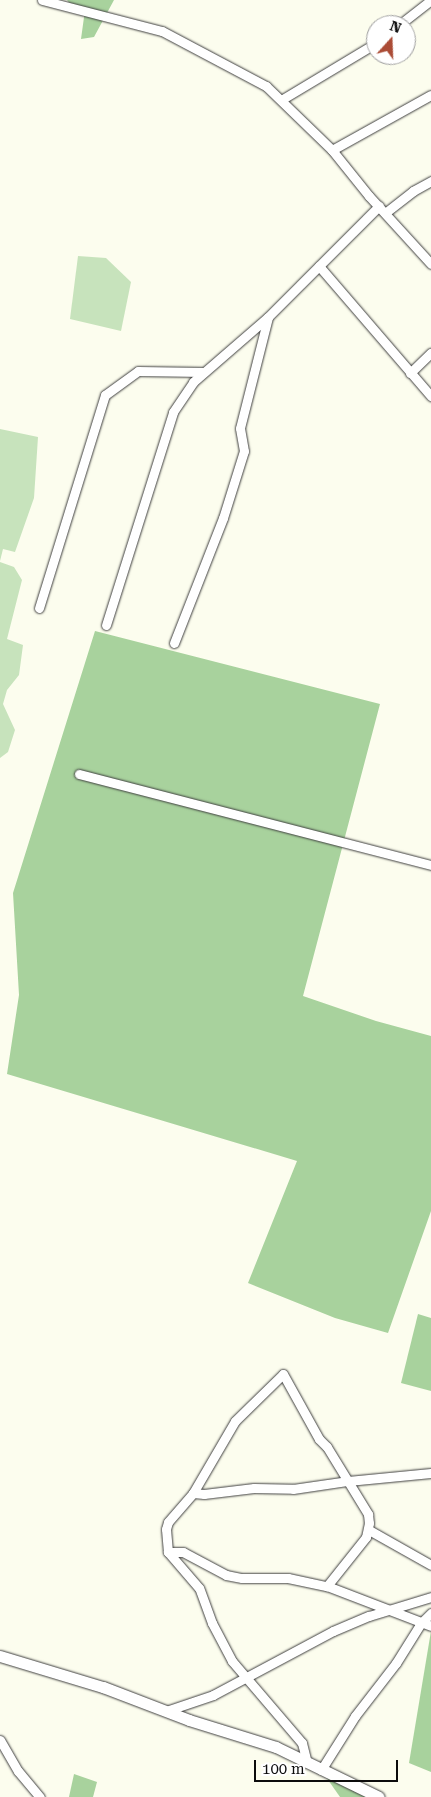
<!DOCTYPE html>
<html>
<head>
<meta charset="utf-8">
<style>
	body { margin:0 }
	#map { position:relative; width:431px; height:1797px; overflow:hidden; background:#fcfdee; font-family:"Roboto Serif",serif }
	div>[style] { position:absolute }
	.green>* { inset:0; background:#c7e3bc }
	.forest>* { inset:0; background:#a8d29d }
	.roads { filter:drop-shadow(0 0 1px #3f3f3f) drop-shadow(0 0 1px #3f3f3f) }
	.minor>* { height:9px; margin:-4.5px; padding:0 4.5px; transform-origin:4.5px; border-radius:4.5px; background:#fff }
	.tertiary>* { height:11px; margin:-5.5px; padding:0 5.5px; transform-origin:5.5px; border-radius:5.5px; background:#fff }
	span { translate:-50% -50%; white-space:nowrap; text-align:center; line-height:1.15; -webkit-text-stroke:5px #fff; paint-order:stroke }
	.north { position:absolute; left:366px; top:15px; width:50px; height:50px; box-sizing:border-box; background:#fff; border:1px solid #9e9e9e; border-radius:50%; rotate:20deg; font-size:14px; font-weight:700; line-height:20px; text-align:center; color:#0c0c0c }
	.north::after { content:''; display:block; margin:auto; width:18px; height:22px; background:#ab4c36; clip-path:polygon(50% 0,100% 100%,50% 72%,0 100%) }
	.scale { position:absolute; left:254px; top:1760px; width:144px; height:22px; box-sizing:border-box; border:2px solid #0c0c0c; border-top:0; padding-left:6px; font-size:15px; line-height:18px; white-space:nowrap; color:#0c0c0c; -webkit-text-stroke:4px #fff; paint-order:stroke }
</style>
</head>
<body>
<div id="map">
	<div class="green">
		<i style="clip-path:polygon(78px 256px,106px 258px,131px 282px,121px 331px,70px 319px)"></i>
		<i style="clip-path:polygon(0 429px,38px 437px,34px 498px,15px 552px,3px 549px,0 561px)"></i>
		<i style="clip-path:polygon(0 562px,14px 567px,22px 580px,7px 639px,23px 645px,19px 675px,7px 690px,3px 704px,15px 730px,8px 752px,0 758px)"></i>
	</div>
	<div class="forest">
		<i style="clip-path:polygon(67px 0,114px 0,94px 37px,81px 39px,85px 10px,72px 6px)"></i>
		<i style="clip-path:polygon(95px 631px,380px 704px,303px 996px,376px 1021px,431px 1036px,431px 1211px,388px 1333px,335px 1318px,248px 1283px,297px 1161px,7px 1074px,19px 995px,13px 893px)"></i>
		<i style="clip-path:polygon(418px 1314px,431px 1318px,431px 1391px,401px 1383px)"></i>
		<i style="clip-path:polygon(431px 1631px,431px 1772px,409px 1763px)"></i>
		<i style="clip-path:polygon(74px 1774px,97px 1782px,93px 1797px,69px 1797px)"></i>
		<i style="clip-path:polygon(326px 1777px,366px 1797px,340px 1797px)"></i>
	</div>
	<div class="roads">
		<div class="minor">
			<i style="left:42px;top:0;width:124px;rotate:14.5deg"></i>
			<i style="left:162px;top:31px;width:118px;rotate:27.9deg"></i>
			<i style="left:266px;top:86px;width:92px;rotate:44.1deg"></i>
			<i style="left:332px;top:150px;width:59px;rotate:51.2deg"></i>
			<i style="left:369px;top:196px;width:92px;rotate:47.6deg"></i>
			<i style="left:399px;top:25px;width:41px;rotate:-38deg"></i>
			<i style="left:281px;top:100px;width:111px;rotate:-31deg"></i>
			<i style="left:332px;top:150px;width:113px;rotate:-29.1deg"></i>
			<i style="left:385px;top:213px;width:36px;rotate:-38deg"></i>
			<i style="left:413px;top:191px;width:21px;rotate:-29deg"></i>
			<i style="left:319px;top:266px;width:172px;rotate:49.3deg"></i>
			<i style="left:410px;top:373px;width:29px;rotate:-44deg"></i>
			<i style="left:39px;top:608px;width:223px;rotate:-72.8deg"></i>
			<i style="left:105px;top:395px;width:41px;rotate:-36deg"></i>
			<i style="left:138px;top:371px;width:66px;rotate:0.9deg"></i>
			<i style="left:106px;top:625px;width:223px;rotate:-72.5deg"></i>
			<i style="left:173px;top:412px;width:36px;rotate:-56deg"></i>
			<i style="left:193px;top:382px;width:99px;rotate:-40.9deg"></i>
			<i style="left:174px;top:643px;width:134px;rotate:-68.6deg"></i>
			<i style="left:223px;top:518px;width:70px;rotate:-72.6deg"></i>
			<i style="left:244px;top:451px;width:23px;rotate:-100deg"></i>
			<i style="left:240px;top:428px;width:114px;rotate:-75.8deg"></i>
			<i style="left:268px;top:317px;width:157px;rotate:-45deg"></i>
			<i style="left:79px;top:774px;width:364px;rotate:14.5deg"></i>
			<i style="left:193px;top:1493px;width:83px;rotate:-59.7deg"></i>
			<i style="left:235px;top:1421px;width:67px;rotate:-44.4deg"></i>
			<i style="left:283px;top:1374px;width:74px;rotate:61deg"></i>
			<i style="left:319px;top:1439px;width:11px;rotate:45deg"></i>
			<i style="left:327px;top:1447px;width:79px;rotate:58.5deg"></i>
			<i style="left:368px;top:1514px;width:9px;rotate:84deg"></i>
			<i style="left:369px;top:1523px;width:14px;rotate:102deg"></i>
			<i style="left:366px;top:1537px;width:63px;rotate:128.5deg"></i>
			<i style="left:369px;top:1530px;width:71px;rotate:29.4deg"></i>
			<i style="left:168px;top:1552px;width:15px"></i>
			<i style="left:183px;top:1552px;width:49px;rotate:28.1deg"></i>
			<i style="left:226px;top:1575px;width:16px;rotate:11deg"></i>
			<i style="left:242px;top:1578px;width:46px"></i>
			<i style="left:288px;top:1578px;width:40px;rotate:12deg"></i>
			<i style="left:327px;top:1586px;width:111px;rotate:21deg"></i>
			<i style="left:166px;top:1711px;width:50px;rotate:-18.8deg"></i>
			<i style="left:213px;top:1695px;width:136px;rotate:-28.1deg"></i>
			<i style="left:333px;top:1631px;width:39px;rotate:-23deg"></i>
			<i style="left:369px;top:1616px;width:65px;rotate:-17deg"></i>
			<i style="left:0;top:1740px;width:36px;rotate:60deg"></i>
			<i style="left:18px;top:1771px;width:34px;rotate:50deg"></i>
			<i style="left:307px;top:1763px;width:21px;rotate:-104deg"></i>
			<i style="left:302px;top:1743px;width:108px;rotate:-130.5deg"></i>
			<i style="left:232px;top:1661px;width:43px;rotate:-117.8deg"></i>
			<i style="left:212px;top:1623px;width:37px;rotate:-110deg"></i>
			<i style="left:199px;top:1588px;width:48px;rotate:-130.7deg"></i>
			<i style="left:168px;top:1552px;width:23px;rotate:-95deg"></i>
			<i style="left:166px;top:1529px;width:7px;rotate:-74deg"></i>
			<i style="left:168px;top:1522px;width:38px;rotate:-49deg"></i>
			<i style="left:193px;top:1493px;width:11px;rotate:5deg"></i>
			<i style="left:204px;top:1494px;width:50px;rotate:-6.8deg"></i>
			<i style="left:254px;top:1488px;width:39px;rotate:1deg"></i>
			<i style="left:293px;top:1489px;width:56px;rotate:-8.3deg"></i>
			<i style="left:348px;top:1481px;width:83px;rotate:-5.5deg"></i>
			<i style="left:321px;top:1770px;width:64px;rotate:-57.8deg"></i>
			<i style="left:355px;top:1716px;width:67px;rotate:-52.3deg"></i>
			<i style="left:396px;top:1663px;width:47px;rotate:-58deg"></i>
			<i style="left:421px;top:1623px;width:14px;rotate:-45deg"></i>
		</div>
		<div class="tertiary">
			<i style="left:0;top:1656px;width:108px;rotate:16.8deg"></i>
			<i style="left:103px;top:1687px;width:92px;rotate:21deg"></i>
			<i style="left:189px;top:1720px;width:91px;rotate:17.2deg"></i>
			<i style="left:276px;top:1747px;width:114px;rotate:25.9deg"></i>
		</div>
	</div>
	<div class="north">N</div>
	<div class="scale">100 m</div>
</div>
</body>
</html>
